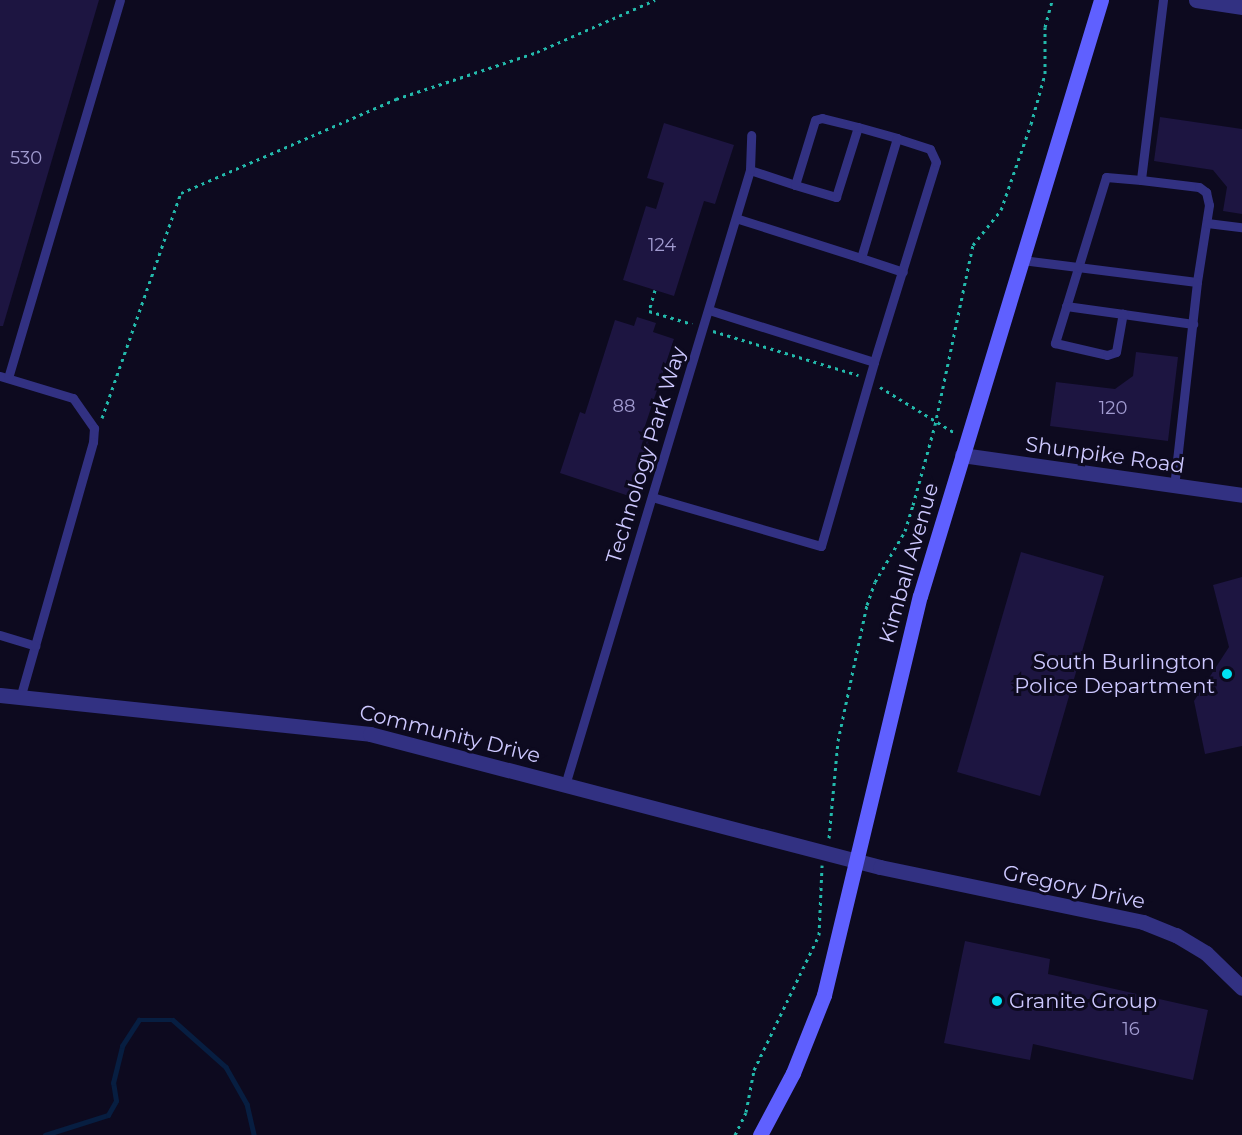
<!DOCTYPE html>
<html>
<head>
<meta charset="utf-8">
<style>
	body { margin:0 }
	#map { position:relative; width:1242px; height:1135px; overflow:hidden; background:#0d0a1f; font-family:Montserrat,sans-serif }
	div>[style] { position:absolute }
	.stream>* { height:4.5px; margin:-2.25px; padding:0 2.25px; transform-origin:2.25px; border-radius:2.25px; background:#071e41 }
	.building>* { inset:0; background:#1d1541 }
	.path>* { height:3px; margin-top:-1.5px; transform-origin:0; background:repeating-linear-gradient(90deg,#23b9ab 0 3px,transparent 0 7.5px) }
	.lane>* { height:9px; margin:-4.5px; padding:0 4.5px; transform-origin:4.5px; border-radius:4.5px; background:#323182 }
	.street>* { height:15px; margin:-7.5px; padding:0 7.5px; transform-origin:7.5px; border-radius:7.5px; background:#323182 }
	.secondary>* { height:15px; margin:-7.5px; padding:0 7.5px; transform-origin:7.5px; border-radius:7.5px; background:#5f60ff }
	.dots>* { width:16px; height:16px; translate:-50% -50%; box-sizing:border-box; border:3px solid #0d0a1f; border-radius:50% }
	span { translate:-50% -50%; white-space:nowrap; text-align:center; line-height:1.15; -webkit-text-stroke:6px #0d0a1f; paint-order:stroke }
	.number-label { font-size:18px; color:#a19bd0 }
	.number-label span { -webkit-text-stroke-width:0 }
	.street-label { font-size:21px; color:#cdc8ff }
	.poi-label { font-size:21px; color:#cdc8ff }
	.right { translate:-100% -50%; text-align:right }
	.left { translate:0 -50%; text-align:left }
</style>
</head>
<body>
<div id="map">
	<div class="stream">
		<i style="left:45px;top:1135px;width:66px;rotate:-17.6deg"></i>
		<i style="left:108px;top:1115px;width:16px;rotate:-60deg"></i>
		<i style="left:116px;top:1101px;width:18px;rotate:-99deg"></i>
		<i style="left:113px;top:1083px;width:38px;rotate:-76deg"></i>
		<i style="left:122px;top:1046px;width:31px;rotate:-57deg"></i>
		<i style="left:139px;top:1020px;width:34px"></i>
		<i style="left:173px;top:1020px;width:71px;rotate:41.6deg"></i>
		<i style="left:226px;top:1067px;width:43px;rotate:60.4deg"></i>
		<i style="left:247px;top:1104px;width:32px;rotate:77deg"></i>
	</div>
	<div class="building">
		<i style="clip-path:polygon(0 0,99px 0,3px 326px,0 326px)"></i>
		<i style="clip-path:polygon(1160px 117px,1242px 129px,1242px 214px,1223px 211px,1227px 187px,1213px 170px,1154px 161px)"></i>
		<i style="clip-path:polygon(664px 123px,734px 145px,715px 204px,704px 201px,674px 296px,623px 280px,646px 206px,656px 209px,664px 183px,647px 178px)"></i>
		<i style="clip-path:polygon(637px 317px,656px 323px,653px 332px,674px 339px,642px 435px,651px 437px,632px 497px,560px 473px,580px 412px,585px 414px,615px 320px,634px 326px)"></i>
		<i style="clip-path:polygon(1136px 352px,1178px 357px,1168px 441px,1050px 426px,1056px 382px,1115px 389px,1133px 376px)"></i>
		<i style="clip-path:polygon(1021px 552px,1104px 576px,1040px 796px,957px 772px)"></i>
		<i style="clip-path:polygon(1242px 577px,1242px 746px,1205px 754px,1194px 701px,1229px 647px,1213px 585px)"></i>
		<i style="clip-path:polygon(965px 941px,1050px 959px,1048px 974px,1208px 1010px,1193px 1080px,1033px 1044px,1030px 1060px,944px 1043px)"></i>
	</div>
	<div class="path">
		<i style="left:655px;top:290px;width:22px;rotate:106deg"></i>
		<i style="left:649px;top:311px;width:45px;rotate:16.8deg"></i>
		<i style="left:713px;top:331px;width:152px;rotate:16.9deg"></i>
		<i style="left:880px;top:387px;width:88px;rotate:31.5deg"></i>
		<i style="left:102px;top:418px;width:238px;rotate:-70.7deg"></i>
		<i style="left:181px;top:193px;width:235px;rotate:-23.6deg"></i>
		<i style="left:396px;top:99px;width:149px;rotate:-18.4deg"></i>
		<i style="left:537px;top:52px;width:129px;rotate:-23.8deg"></i>
		<i style="left:829px;top:838px;width:97px;rotate:-84.7deg"></i>
		<i style="left:838px;top:741px;width:139px;rotate:-78deg"></i>
		<i style="left:867px;top:605px;width:24px;rotate:-71deg"></i>
		<i style="left:875px;top:582px;width:59px;rotate:-59.5deg"></i>
		<i style="left:905px;top:531px;width:27px;rotate:-73deg"></i>
		<i style="left:913px;top:505px;width:83px;rotate:-74.6deg"></i>
		<i style="left:935px;top:425px;width:184px;rotate:-78.1deg"></i>
		<i style="left:973px;top:245px;width:45px;rotate:-51.3deg"></i>
		<i style="left:1001px;top:210px;width:91px;rotate:-70.8deg"></i>
		<i style="left:1031px;top:124px;width:52px;rotate:-74.4deg"></i>
		<i style="left:1045px;top:74px;width:47px;rotate:-90deg"></i>
		<i style="left:1045px;top:27px;width:28px;rotate:-75deg"></i>
		<i style="left:735px;top:1135px;width:25px;rotate:-64deg"></i>
		<i style="left:746px;top:1112px;width:43px;rotate:-79.2deg"></i>
		<i style="left:754px;top:1070px;width:150px;rotate:-64.3deg"></i>
		<i style="left:819px;top:935px;width:70px;rotate:-87.5deg"></i>
	</div>
	<div class="lane">
		<i style="left:1163px;top:0;width:181px;rotate:97deg"></i>
		<i style="left:1141px;top:180px;width:35px;rotate:-175deg"></i>
		<i style="left:1106px;top:177px;width:174px;rotate:107.1deg"></i>
		<i style="left:1055px;top:343px;width:53px;rotate:13deg"></i>
		<i style="left:1107px;top:355px;width:9px;rotate:-18deg"></i>
		<i style="left:1116px;top:352px;width:39px;rotate:-80deg"></i>
		<i style="left:1123px;top:314px;width:71px;rotate:8.1deg"></i>
		<i style="left:858px;top:127px;width:41px;rotate:15.8deg"></i>
		<i style="left:750px;top:170px;width:47px;rotate:18.4deg"></i>
		<i style="left:795px;top:185px;width:43px;rotate:16.3deg"></i>
		<i style="left:836px;top:197px;width:73px;rotate:-72.6deg"></i>
		<i style="left:858px;top:127px;width:37px;rotate:-166deg"></i>
		<i style="left:822px;top:118px;width:7px;rotate:164deg"></i>
		<i style="left:815px;top:120px;width:68px;rotate:107.1deg"></i>
		<i style="left:1141px;top:180px;width:58px;rotate:6.9deg"></i>
		<i style="left:1199px;top:187px;width:9px;rotate:36deg"></i>
		<i style="left:1206px;top:192px;width:13px;rotate:77deg"></i>
		<i style="left:1209px;top:205px;width:78px;rotate:98.9deg"></i>
		<i style="left:1207px;top:223px;width:35px;rotate:7deg"></i>
		<i style="left:861px;top:258px;width:44px;rotate:18.4deg"></i>
		<i style="left:1022px;top:260px;width:176px;rotate:7.2deg"></i>
		<i style="left:1197px;top:282px;width:205px;rotate:96.4deg"></i>
		<i style="left:1066px;top:306px;width:58px;rotate:8deg"></i>
		<i style="left:709px;top:310px;width:173px;rotate:17.5deg"></i>
		<i style="left:874px;top:362px;width:209px;rotate:-72.8deg"></i>
		<i style="left:936px;top:162px;width:14px;rotate:-115deg"></i>
		<i style="left:930px;top:149px;width:35px;rotate:-162deg"></i>
		<i style="left:897px;top:138px;width:125px;rotate:106.7deg"></i>
		<i style="left:861px;top:258px;width:131px;rotate:-162.3deg"></i>
		<i style="left:0;top:376px;width:76px;rotate:16.8deg"></i>
		<i style="left:73px;top:398px;width:37px;rotate:55deg"></i>
		<i style="left:94px;top:428px;width:14px;rotate:94deg"></i>
		<i style="left:93px;top:442px;width:266px;rotate:105.9deg"></i>
		<i style="left:8px;top:378px;width:394px;rotate:-73.5deg"></i>
		<i style="left:652px;top:497px;width:176px;rotate:16.2deg"></i>
		<i style="left:821px;top:546px;width:191px;rotate:-73.9deg"></i>
		<i style="left:0;top:635px;width:37px;rotate:17deg"></i>
		<i style="left:565px;top:785px;width:642px;rotate:-73.26deg"></i>
		<i style="left:750px;top:170px;width:35px;rotate:-88deg"></i>
	</div>
	<div class="street">
		<i style="left:1196px;top:0;width:47px;rotate:8.7deg"></i>
		<i style="left:962px;top:455px;width:283px;rotate:8.1deg"></i>
		<i style="left:0;top:695px;width:372px;rotate:6deg"></i>
		<i style="left:370px;top:734px;width:527px;rotate:14.62deg"></i>
		<i style="left:880px;top:867px;width:269px;rotate:11.8deg"></i>
		<i style="left:1143px;top:922px;width:35px;rotate:22deg"></i>
		<i style="left:1176px;top:935px;width:35px;rotate:31deg"></i>
		<i style="left:1206px;top:953px;width:50px;rotate:44.2deg"></i>
	</div>
	<div class="secondary">
		<i style="left:760px;top:1135px;width:70px;rotate:-62deg"></i>
		<i style="left:793px;top:1073px;width:84px;rotate:-68.3deg"></i>
		<i style="left:824px;top:995px;width:410px;rotate:-76.5deg"></i>
		<i style="left:920px;top:596px;width:623px;rotate:-73.11deg"></i>
	</div>
	<div class="dots">
		<i style="left:1227px;top:674px;background:#00e2f3"></i>
		<i style="left:997px;top:1001px;background:#00e2f3"></i>
	</div>
	<div class="number-label">
		<span style="left:26px;top:158px">530</span>
		<span style="left:662px;top:245px">124</span>
		<span style="left:624px;top:406px">88</span>
		<span style="left:1113px;top:408px">120</span>
		<span style="left:1131px;top:1029px">16</span>
	</div>
	<div class="street-label">
		<span style="left:646px;top:455px;rotate:-73deg">Technology Park Way</span>
		<span style="left:1105px;top:455px;rotate:8deg">Shunpike Road</span>
		<span style="left:909px;top:563px;rotate:-74deg">Kimball Avenue</span>
		<span style="left:450px;top:734px;rotate:14deg">Community Drive</span>
		<span style="left:1074px;top:887px;rotate:12deg">Gregory Drive</span>
	</div>
	<div class="poi-label">
		<span class="right" style="left:1215px;top:674px">South Burlington<br>Police Department</span>
		<span class="left" style="left:1009px;top:1001px">Granite Group</span>
	</div>
</div>
</body>
</html>
